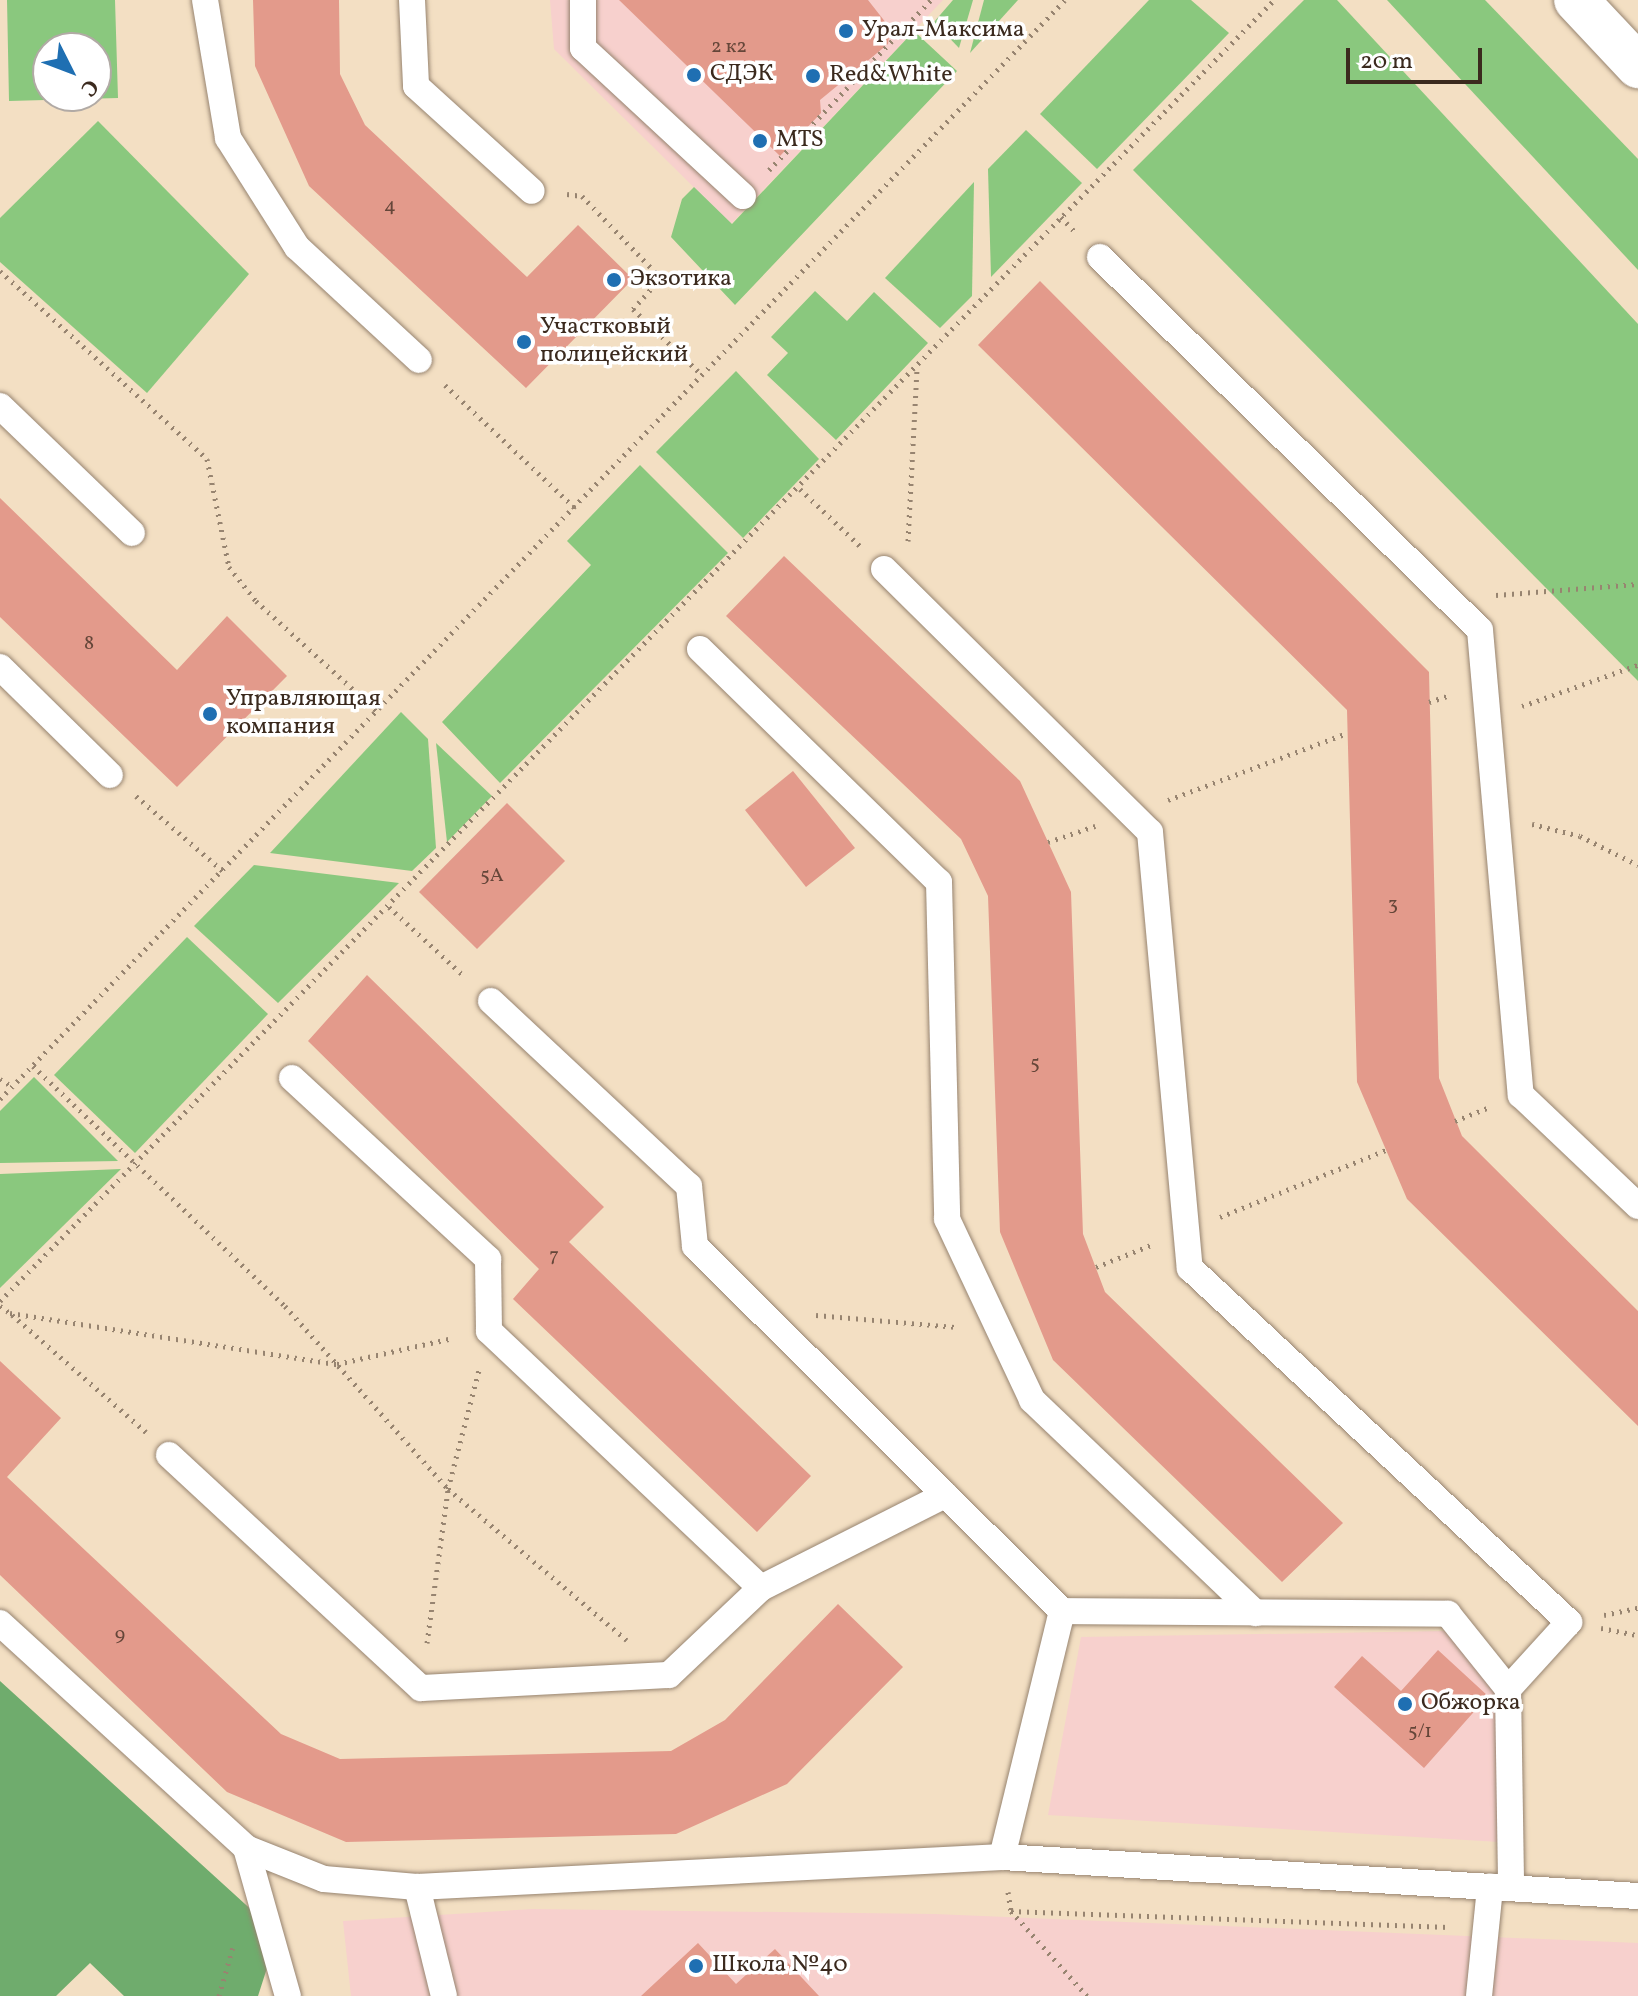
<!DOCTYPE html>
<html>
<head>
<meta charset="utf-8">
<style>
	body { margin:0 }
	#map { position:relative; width:1638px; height:1996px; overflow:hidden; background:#f3dfc3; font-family:Vollkorn,serif }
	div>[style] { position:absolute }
	.built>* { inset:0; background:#f7d0cd }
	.green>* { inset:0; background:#8ac87e }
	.forest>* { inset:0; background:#6fac6d }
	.building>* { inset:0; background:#e39a8b }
	.path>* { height:5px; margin-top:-2.5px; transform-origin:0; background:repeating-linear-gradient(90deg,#978470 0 2px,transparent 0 8px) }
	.roads { filter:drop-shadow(0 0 2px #978470) drop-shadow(0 0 2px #978470) }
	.service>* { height:26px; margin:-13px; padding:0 13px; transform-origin:13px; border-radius:13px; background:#fff }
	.secondary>* { height:44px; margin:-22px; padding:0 22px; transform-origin:22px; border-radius:22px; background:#fff }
	.dots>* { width:22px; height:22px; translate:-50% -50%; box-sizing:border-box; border:4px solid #fff; border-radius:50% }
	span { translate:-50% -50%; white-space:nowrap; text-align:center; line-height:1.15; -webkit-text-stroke:7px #fff; paint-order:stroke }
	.number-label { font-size:20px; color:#654639 }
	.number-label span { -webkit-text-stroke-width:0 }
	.poi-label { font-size:24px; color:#3b2a1e }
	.left { translate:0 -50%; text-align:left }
	.north { position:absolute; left:32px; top:32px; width:80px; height:80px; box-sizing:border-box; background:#fff; border:2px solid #b1aaa5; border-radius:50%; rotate:132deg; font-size:22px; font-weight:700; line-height:32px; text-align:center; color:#3b2a1e }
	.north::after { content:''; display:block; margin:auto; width:28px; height:36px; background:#1f6fb2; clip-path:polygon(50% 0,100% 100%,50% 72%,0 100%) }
	.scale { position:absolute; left:1346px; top:48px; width:136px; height:36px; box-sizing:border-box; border:4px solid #3b2a1e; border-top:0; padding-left:10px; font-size:24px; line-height:28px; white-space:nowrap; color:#3b2a1e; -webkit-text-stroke:6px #fff; paint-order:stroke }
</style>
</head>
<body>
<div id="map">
	<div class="built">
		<i style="clip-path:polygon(550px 0,943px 0,731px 224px,554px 49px)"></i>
		<i style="clip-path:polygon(1445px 1631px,1499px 1697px,1499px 1842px,1048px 1815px,1081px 1637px)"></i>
		<i style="clip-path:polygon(533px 1909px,934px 1914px,1638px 1943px,1638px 1996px,351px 1996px,343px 1921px)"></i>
	</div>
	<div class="green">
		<i style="clip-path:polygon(evenodd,7px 0,115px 0,118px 98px,9px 101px,7px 0,48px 48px,96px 48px,96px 96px,48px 96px,48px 48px)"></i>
		<i style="clip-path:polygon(953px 0,973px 0,959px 48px,934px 22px)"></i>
		<i style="clip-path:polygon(984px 0,1018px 0,970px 53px)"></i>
		<i style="clip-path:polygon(1149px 0,1191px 0,1229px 33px,1097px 169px,1040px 114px)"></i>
		<i style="clip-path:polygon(1304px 0,1337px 0,1638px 324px,1638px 681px,1133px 170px)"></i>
		<i style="clip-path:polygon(1387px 0,1485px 0,1638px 159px,1638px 270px)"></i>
		<i style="clip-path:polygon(914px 31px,957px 71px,735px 305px,671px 237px,682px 199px,694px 187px,732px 224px)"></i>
		<i style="clip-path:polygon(98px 121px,249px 274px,147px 393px,0 262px,0 218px)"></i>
		<i style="clip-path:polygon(1026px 130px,1082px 183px,991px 277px,988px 169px)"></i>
		<i style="clip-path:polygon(974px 182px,972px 296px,940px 328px,885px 278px)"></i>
		<i style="clip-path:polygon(815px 291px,847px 321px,874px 292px,928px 343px,836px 440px,767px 375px,788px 353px,771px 337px)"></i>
		<i style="clip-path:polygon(736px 371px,819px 459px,743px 538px,656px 452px)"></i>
		<i style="clip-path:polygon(640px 465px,728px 553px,500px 783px,442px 722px,591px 565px,567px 541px)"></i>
		<i style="clip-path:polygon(401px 712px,428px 739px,436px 848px,412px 871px,270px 853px)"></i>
		<i style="clip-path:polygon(436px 743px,492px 796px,447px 842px)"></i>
		<i style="clip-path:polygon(254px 865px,399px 883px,278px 1003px,194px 926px)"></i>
		<i style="clip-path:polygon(187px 937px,268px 1014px,135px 1153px,54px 1075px)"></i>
		<i style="clip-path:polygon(34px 1077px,118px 1161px,0 1163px,0 1111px)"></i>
		<i style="clip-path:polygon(121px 1169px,0 1288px,0 1174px)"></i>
	</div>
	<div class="forest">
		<i style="clip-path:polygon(0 1681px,278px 1934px,258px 1996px,124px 1996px,90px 1963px,56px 1996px,0 1996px)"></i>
	</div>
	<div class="building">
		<i style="clip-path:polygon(253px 0,339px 0,340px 74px,365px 125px,527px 277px,578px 225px,633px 279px,526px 388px,309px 186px,255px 66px)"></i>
		<i style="clip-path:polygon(619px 0,868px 0,890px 28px,888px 44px,820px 100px,821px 113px,780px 156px)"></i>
		<i style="clip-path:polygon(1040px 281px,1429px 672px,1439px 1078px,1462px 1136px,1638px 1311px,1638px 1426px,1407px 1199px,1357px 1082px,1347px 710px,978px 345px)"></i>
		<i style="clip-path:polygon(0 498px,177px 670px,227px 616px,287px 676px,177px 787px,0 617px)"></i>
		<i style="clip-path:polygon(784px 556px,1020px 781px,1071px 892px,1083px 1234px,1105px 1292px,1343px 1523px,1282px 1582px,1053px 1360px,1000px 1232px,988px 896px,961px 839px,726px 616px)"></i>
		<i style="clip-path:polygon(793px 771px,855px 848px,806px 887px,745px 810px)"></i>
		<i style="clip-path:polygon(507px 803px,565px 861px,477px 949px,419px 892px)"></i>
		<i style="clip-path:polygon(367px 975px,604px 1207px,569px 1242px,811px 1476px,757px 1532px,513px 1299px,539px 1269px,308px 1041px)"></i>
		<i style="clip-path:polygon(0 1361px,61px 1418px,7px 1477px,281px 1734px,340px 1759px,671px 1751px,725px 1720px,838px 1604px,903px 1667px,787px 1784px,676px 1834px,346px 1842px,227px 1792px,0 1575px)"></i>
		<i style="clip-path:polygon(1438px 1650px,1488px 1696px,1424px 1768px,1334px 1687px,1362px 1656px,1401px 1691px)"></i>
		<i style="clip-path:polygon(698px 1943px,736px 1984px,775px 1949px,819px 1996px,641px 1996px)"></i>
	</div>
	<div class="path">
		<i style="left:769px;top:170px;width:235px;rotate:-46.4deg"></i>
		<i style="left:567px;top:194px;width:15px;rotate:8deg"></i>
		<i style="left:582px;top:196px;width:114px;rotate:46.1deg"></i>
		<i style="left:661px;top:278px;width:42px;rotate:132.1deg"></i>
		<i style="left:633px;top:309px;width:95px;rotate:43.7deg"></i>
		<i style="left:1061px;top:217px;width:23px;rotate:47deg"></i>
		<i style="left:0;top:271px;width:280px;rotate:42.2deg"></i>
		<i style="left:207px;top:459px;width:110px;rotate:78.5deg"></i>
		<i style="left:229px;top:567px;width:43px;rotate:51.5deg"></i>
		<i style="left:256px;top:601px;width:164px;rotate:42.3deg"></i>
		<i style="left:445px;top:385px;width:179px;rotate:43.4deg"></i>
		<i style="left:800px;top:489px;width:83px;rotate:43.5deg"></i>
		<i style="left:908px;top:541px;width:170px;rotate:-87deg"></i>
		<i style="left:1496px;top:595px;width:142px;rotate:-4.4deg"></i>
		<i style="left:1429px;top:702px;width:22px;rotate:-18deg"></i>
		<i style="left:1522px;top:706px;width:123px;rotate:-19.5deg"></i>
		<i style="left:136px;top:796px;width:115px;rotate:40.8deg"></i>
		<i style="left:1168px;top:800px;width:191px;rotate:-20.5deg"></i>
		<i style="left:1532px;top:824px;width:49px;rotate:14deg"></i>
		<i style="left:1580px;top:836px;width:65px;rotate:26.6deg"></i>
		<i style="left:1048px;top:842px;width:50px;rotate:-18.8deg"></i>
		<i style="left:389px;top:907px;width:103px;rotate:42.6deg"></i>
		<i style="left:33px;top:1066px;width:348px;rotate:43.6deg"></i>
		<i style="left:285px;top:1306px;width:245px;rotate:48.3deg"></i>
		<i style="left:448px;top:1489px;width:234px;rotate:40.2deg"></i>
		<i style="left:0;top:1079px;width:15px;rotate:32deg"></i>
		<i style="left:0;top:1099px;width:1530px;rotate:-45.9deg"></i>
		<i style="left:1455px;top:1121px;width:38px;rotate:-22deg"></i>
		<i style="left:1220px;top:1217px;width:179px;rotate:-22deg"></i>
		<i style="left:1096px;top:1267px;width:59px;rotate:-21.8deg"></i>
		<i style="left:0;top:1301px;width:1821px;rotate:-45.6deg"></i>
		<i style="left:0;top:1306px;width:12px;rotate:35deg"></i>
		<i style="left:816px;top:1315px;width:142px;rotate:4.9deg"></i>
		<i style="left:146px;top:1432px;width:181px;rotate:-138.8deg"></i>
		<i style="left:10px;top:1313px;width:331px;rotate:8.9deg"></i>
		<i style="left:337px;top:1364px;width:119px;rotate:-12.6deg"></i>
		<i style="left:1604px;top:1615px;width:35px;rotate:-12deg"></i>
		<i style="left:1601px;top:1628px;width:38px;rotate:11deg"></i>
		<i style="left:427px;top:1643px;width:155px;rotate:-82.2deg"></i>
		<i style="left:448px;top:1489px;width:123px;rotate:-75.4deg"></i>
		<i style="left:1008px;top:1892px;width:19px;rotate:81deg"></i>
		<i style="left:219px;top:1996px;width:55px;rotate:-74.2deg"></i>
		<i style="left:1087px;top:1996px;width:114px;rotate:-131.8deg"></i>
		<i style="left:1011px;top:1911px;width:438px;rotate:2.1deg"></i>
	</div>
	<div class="roads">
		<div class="service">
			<i style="left:205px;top:0;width:140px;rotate:80.5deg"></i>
			<i style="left:228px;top:138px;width:129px;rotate:57.7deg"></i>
			<i style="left:297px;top:247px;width:166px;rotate:42.8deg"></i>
			<i style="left:412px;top:0;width:86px;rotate:87.3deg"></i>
			<i style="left:416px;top:86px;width:156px;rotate:42.2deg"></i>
			<i style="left:583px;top:0;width:48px;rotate:90deg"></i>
			<i style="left:583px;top:48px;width:218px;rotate:42.8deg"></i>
			<i style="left:1100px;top:257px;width:532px;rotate:44.47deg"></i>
			<i style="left:1480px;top:630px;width:467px;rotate:85deg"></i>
			<i style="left:1521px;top:1095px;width:161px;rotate:43.5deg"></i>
			<i style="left:0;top:406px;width:183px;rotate:43.9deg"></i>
			<i style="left:884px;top:569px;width:374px;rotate:44.7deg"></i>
			<i style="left:1150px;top:832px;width:438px;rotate:84.8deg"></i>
			<i style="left:1190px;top:1268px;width:519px;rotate:43.05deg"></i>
			<i style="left:1569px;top:1622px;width:91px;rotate:132.3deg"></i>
			<i style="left:1508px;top:1689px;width:199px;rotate:89.1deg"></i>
			<i style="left:700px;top:649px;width:334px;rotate:44.3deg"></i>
			<i style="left:939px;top:882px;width:337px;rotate:88.6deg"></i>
			<i style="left:947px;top:1219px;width:200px;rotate:64.8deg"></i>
			<i style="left:1032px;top:1400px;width:309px;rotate:43.6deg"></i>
			<i style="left:0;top:667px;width:154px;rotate:44.5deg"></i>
			<i style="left:491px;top:1001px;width:271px;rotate:43.1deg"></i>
			<i style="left:689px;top:1186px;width:60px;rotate:84.3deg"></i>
			<i style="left:695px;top:1246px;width:518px;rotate:44.84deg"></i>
			<i style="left:1062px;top:1611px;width:253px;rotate:103.7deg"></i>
			<i style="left:292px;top:1078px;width:267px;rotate:42.7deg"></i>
			<i style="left:488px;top:1259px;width:72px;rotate:89.2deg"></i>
			<i style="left:489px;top:1331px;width:374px;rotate:43.4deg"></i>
			<i style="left:169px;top:1455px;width:343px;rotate:42.8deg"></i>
			<i style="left:421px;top:1688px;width:248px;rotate:-3deg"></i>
			<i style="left:669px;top:1675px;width:127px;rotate:-43.4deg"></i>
			<i style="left:761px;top:1588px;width:206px;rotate:-26.8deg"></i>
			<i style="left:1062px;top:1611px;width:386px;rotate:0.4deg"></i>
			<i style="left:1448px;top:1614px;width:96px;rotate:51.3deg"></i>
			<i style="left:0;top:1623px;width:333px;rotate:42.4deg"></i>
			<i style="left:246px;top:1848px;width:84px;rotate:21.7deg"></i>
			<i style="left:324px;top:1879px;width:93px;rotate:4.9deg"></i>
			<i style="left:417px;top:1887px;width:586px;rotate:-2.94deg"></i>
			<i style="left:1002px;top:1857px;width:637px;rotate:3.51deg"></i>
			<i style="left:246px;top:1848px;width:154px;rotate:74.2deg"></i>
			<i style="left:417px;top:1887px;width:112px;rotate:76.1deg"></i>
			<i style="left:1479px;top:1996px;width:110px;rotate:-84.2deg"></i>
		</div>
		<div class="secondary">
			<i style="left:1576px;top:0;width:91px;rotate:46.8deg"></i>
		</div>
	</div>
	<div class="dots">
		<i style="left:846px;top:31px;background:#1f6fb2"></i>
		<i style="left:694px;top:75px;background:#1f6fb2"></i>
		<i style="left:813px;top:76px;background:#1f6fb2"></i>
		<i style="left:760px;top:141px;background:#1f6fb2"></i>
		<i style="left:614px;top:280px;background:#1f6fb2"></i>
		<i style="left:524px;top:342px;background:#1f6fb2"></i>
		<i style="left:210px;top:714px;background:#1f6fb2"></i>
		<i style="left:1405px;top:1704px;background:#1f6fb2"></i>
		<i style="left:696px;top:1966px;background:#1f6fb2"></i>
	</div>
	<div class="number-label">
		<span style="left:729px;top:47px">2 к2</span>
		<span style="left:390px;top:206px">4</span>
		<span style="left:89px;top:644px">8</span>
		<span style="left:492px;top:876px">5А</span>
		<span style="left:1393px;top:905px">3</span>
		<span style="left:1035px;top:1064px">5</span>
		<span style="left:554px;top:1256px">7</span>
		<span style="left:120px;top:1635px">9</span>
		<span style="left:1420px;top:1732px">5/1</span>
	</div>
	<div class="poi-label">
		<span class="left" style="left:862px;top:31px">Урал-Максима</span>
		<span class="left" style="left:710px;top:75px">СДЭК</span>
		<span class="left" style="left:829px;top:76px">Red&amp;White</span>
		<span class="left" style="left:776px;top:141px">MTS</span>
		<span class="left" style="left:630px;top:280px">Экзотика</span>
		<span class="left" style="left:540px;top:342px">Участковый<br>полицейский</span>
		<span class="left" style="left:226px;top:714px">Управляющая<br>компания</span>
		<span class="left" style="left:1421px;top:1704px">Обжорка</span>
		<span class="left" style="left:712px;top:1966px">Школа №40</span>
	</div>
	<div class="north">С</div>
	<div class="scale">20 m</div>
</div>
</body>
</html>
